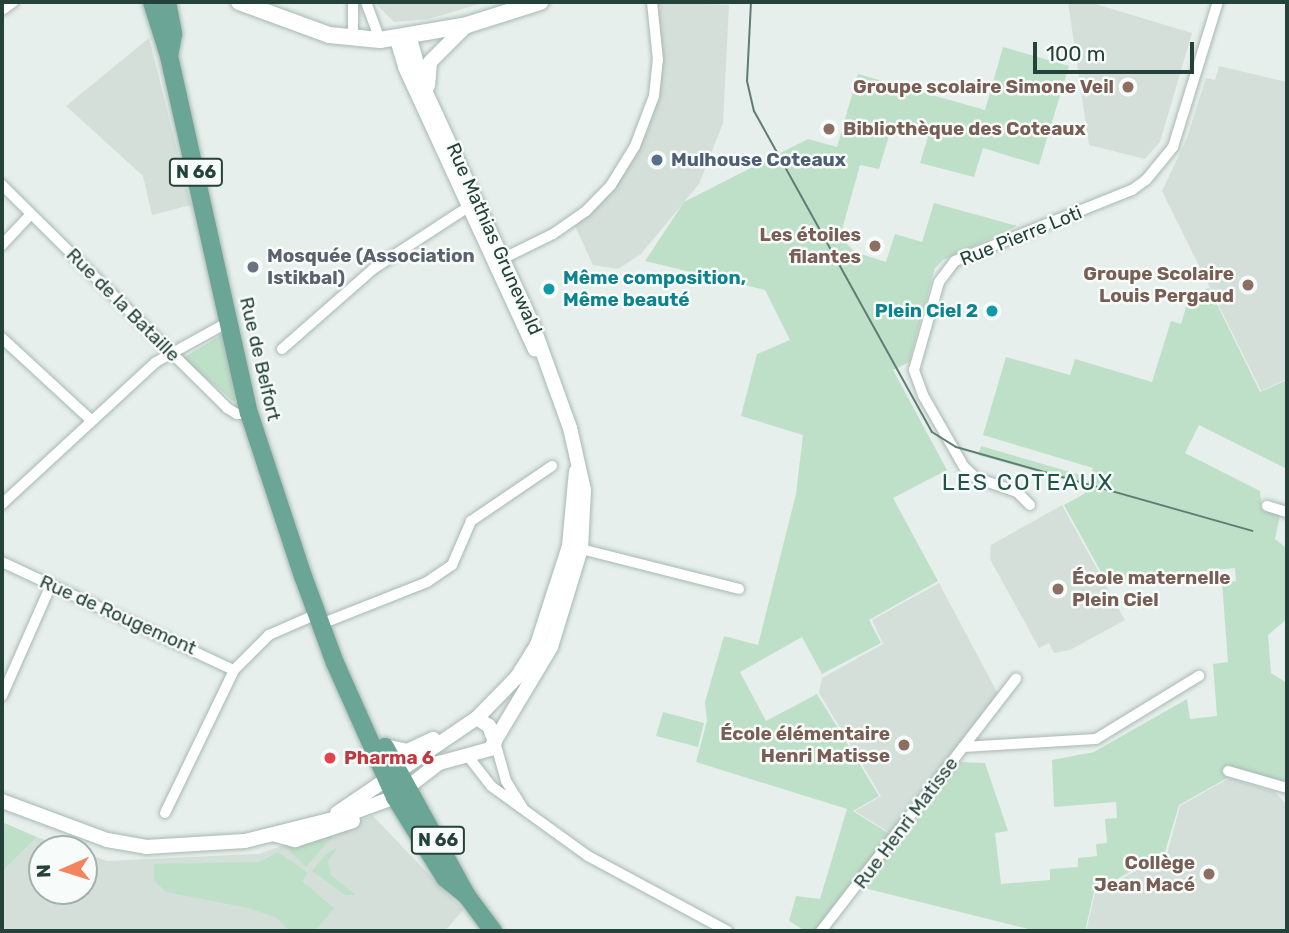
<!DOCTYPE html>
<html>
<head>
<meta charset="utf-8">
<style>
	body { margin:0 }
	#map { position:relative; width:1289px; height:933px; overflow:hidden; background:#e6efeb; font-family:Rubik,sans-serif }
	div>[style] { position:absolute }
	.built>* { inset:0; background:#d4dfda }
	.green>* { inset:0; background:#bfe0c8 }
	.roads { filter:drop-shadow(0 0 2px #a8b8b2) drop-shadow(0 0 2px #a8b8b2) }
	.minor>* { height:10px; margin:-5px; padding:0 5px; transform-origin:5px; border-radius:5px; background:#fff }
	.tertiary>* { height:14px; margin:-7px; padding:0 7px; transform-origin:7px; border-radius:7px; background:#fff }
	.secondary>* { height:16px; margin:-8px; padding:0 8px; transform-origin:8px; border-radius:8px; background:#fff }
	.primary>* { height:18px; margin:-9px; padding:0 9px; transform-origin:9px; border-radius:9px; background:#6aa596 }
	.tram>* { height:2px; margin:-1px; padding:0 1px; transform-origin:1px; border-radius:1px; background:#5f7d75 }
	.dots>* { width:19px; height:19px; translate:-50% -50%; box-sizing:border-box; border:4px solid #f7fbf9; border-radius:50% }
	span { translate:-50% -50%; white-space:nowrap; text-align:center; line-height:1.15; -webkit-text-stroke:5px #f7fbf9; paint-order:stroke }
	.shield-label span { padding:2px 5px; background:#f7fbf9; border:2px solid; border-radius:5px; -webkit-text-stroke-width:0 }
	.shield-label { font-size:18px; color:#24423a; font-weight:700 }
	.education-label { font-size:19px; color:#785e54; font-weight:700 }
	.right { translate:-100% -50%; text-align:right }
	.left { translate:0 -50%; text-align:left }
	.service-label { font-size:19px; color:#4e5e75; font-weight:700 }
	.street-label { font-size:19px; color:#24423a }
	.worship-label { font-size:19px; color:#5b616d; font-weight:700 }
	.culture-label { font-size:19px; color:#0d838f; font-weight:700 }
	.health-label { font-size:19px; color:#be3a42; font-weight:700 }
	.quarter-label { font-size:23px; color:#1f5548; letter-spacing:2px }
	.frame { position:absolute; inset:0; border:4px solid #24423a; pointer-events:none }
	.north { position:absolute; left:28px; top:835px; width:70px; height:70px; box-sizing:border-box; background:#f7fbf9; border:2px solid #a3b1ad; border-radius:50%; rotate:267deg; font-size:19px; font-weight:700; line-height:28px; text-align:center; color:#24423a }
	.north::after { content:''; display:block; margin:auto; width:24px; height:32px; background:#f4845f; clip-path:polygon(50% 0,100% 100%,50% 72%,0 100%) }
	.scale { position:absolute; left:1033px; top:42px; width:161px; height:32px; box-sizing:border-box; border:4px solid #24423a; border-top:0; padding-left:9px; font-size:21px; line-height:24px; white-space:nowrap; color:#24423a; -webkit-text-stroke:5px #f7fbf9; paint-order:stroke }
</style>
</head>
<body>
<div id="map">
	<div class="built">
		<i style="clip-path:polygon(374px 2px,486px 2px,429px 19px,394px 22px)"></i>
		<i style="clip-path:polygon(658px 2px,729px 5px,723px 123px,699px 184px,641px 254px,618px 269px,593px 265px,575px 226px,619px 182px,648px 130px,662px 70px)"></i>
		<i style="clip-path:polygon(1068px 2px,1089px 2px,1192px 33px,1160px 142px,1145px 159px,1089px 145px)"></i>
		<i style="clip-path:polygon(149px 38px,191px 205px,152px 215px,143px 176px,66px 106px)"></i>
		<i style="clip-path:polygon(1219px 66px,1287px 82px,1287px 379px,1261px 391px,1162px 191px,1187px 138px,1206px 78px,1215px 80px)"></i>
		<i style="clip-path:polygon(1062px 505px,1125px 620px,1070px 650px,1054px 653px,1049px 643px,1039px 648px,990px 559px,991px 545px)"></i>
		<i style="clip-path:polygon(939px 583px,998px 694px,890px 833px,855px 811px,881px 796px,819px 693px,822px 678px,883px 644px,872px 620px)"></i>
		<i style="clip-path:polygon(1229px 778px,1275px 792px,1287px 805px,1287px 931px,1086px 931px,1095px 893px,1167px 854px,1180px 806px)"></i>
		<i style="clip-path:polygon(373px 816px,463px 910px,445px 931px,2px 931px,2px 872px,37px 837px,73px 849px,42px 849px,42px 891px,84px 891px,84px 853px,107px 861px,258px 854px)"></i>
	</div>
	<div class="green">
		<i style="clip-path:polygon(1003px 47px,1069px 66px,1039px 165px,983px 148px,974px 177px,920px 163px,928px 137px,892px 126px,879px 169px,860px 165px,840px 237px,855px 252px,886px 262px,895px 234px,922px 242px,934px 203px,1017px 226px,943px 260px,935px 268px,909px 362px,893px 370px,947px 470px,893px 498px,938px 581px,869px 620px,881px 643px,822px 674px,802px 637px,740px 672px,766px 721px,817px 694px,879px 796px,853px 811px,901px 841px,960px 762px,985px 763px,1008px 831px,995px 833px,1001px 884px,1050px 880px,1050px 869px,1078px 867px,1078px 858px,1097px 856px,1096px 844px,1107px 843px,1105px 819px,1117px 818px,1116px 802px,1054px 807px,1052px 760px,1094px 752px,1187px 699px,1190px 719px,1217px 716px,1213px 664px,1228px 662px,1222px 583px,1236px 581px,1235px 568px,1106px 581px,1064px 505px,1084px 494px,1093px 468px,983px 435px,1006px 357px,1070px 375px,1075px 359px,1152px 382px,1171px 321px,1181px 324px,1189px 297px,1209px 288px,1260px 392px,1287px 380px,1287px 469px,1199px 425px,1185px 453px,1260px 491px,1262px 509px,1280px 515px,1275px 539px,1285px 547px,1287px 619px,1268px 635px,1271px 673px,1287px 683px,1287px 793px,1229px 777px,1179px 805px,1165px 852px,1094px 892px,1085px 931px,1036px 931px,852px 885px,814px 931px,805px 931px,789px 921px,796px 896px,820px 899px,847px 809px,696px 762px,707px 721px,705px 702px,724px 636px,758px 645px,796px 494px,803px 435px,741px 416px,757px 354px,790px 340px,765px 290px,645px 261px,684px 202px,808px 139px,837px 147px,858px 74px,985px 110px)"></i>
		<i style="clip-path:polygon(223px 334px,236px 397px,234px 402px,183px 358px)"></i>
		<i style="clip-path:polygon(981px 446px,1084px 476px,1081px 484px,978px 455px)"></i>
		<i style="clip-path:polygon(663px 712px,704px 723px,698px 747px,656px 736px)"></i>
		<i style="clip-path:polygon(2px 822px,37px 837px,2px 872px)"></i>
		<i style="clip-path:polygon(334px 835px,306px 867px,286px 847px)"></i>
		<i style="clip-path:polygon(338px 847px,328px 861px,331px 875px,356px 895px,345px 895px,312px 871px,326px 854px)"></i>
		<i style="clip-path:polygon(278px 852px,308px 873px,302px 881px,334px 908px,315px 931px,290px 931px,277px 918px,248px 908px,166px 892px,154px 880px,154px 864px,259px 862px)"></i>
	</div>
	<div class="roads">
		<div class="minor">
			<i style="left:366px;top:2px;width:40px;rotate:69.8deg"></i>
			<i style="left:2px;top:10px;width:14px;rotate:-36deg"></i>
			<i style="left:353px;top:39px;width:37px;rotate:-90deg"></i>
			<i style="left:2px;top:185px;width:317px;rotate:44.7deg"></i>
			<i style="left:227px;top:408px;width:12px;rotate:31deg"></i>
			<i style="left:237px;top:414px;width:12px;rotate:-5deg"></i>
			<i style="left:2px;top:245px;width:42px;rotate:-46.9deg"></i>
			<i style="left:496px;top:262px;width:64px;rotate:-26.2deg"></i>
			<i style="left:553px;top:234px;width:40px;rotate:-34.9deg"></i>
			<i style="left:586px;top:211px;width:36px;rotate:-46deg"></i>
			<i style="left:611px;top:185px;width:46px;rotate:-58.4deg"></i>
			<i style="left:635px;top:146px;width:53px;rotate:-69.2deg"></i>
			<i style="left:654px;top:96px;width:36px;rotate:-84deg"></i>
			<i style="left:658px;top:60px;width:58px;rotate:-95.9deg"></i>
			<i style="left:2px;top:338px;width:122px;rotate:42.7deg"></i>
			<i style="left:282px;top:349px;width:121px;rotate:-41.3deg"></i>
			<i style="left:373px;top:269px;width:113px;rotate:-33.1deg"></i>
			<i style="left:2px;top:504px;width:209px;rotate:-42.7deg"></i>
			<i style="left:156px;top:362px;width:85px;rotate:-29deg"></i>
			<i style="left:1030px;top:505px;width:18px;rotate:-135deg"></i>
			<i style="left:1017px;top:492px;width:43px;rotate:-161.1deg"></i>
			<i style="left:976px;top:478px;width:16px;rotate:-137deg"></i>
			<i style="left:964px;top:467px;width:83px;rotate:-119.7deg"></i>
			<i style="left:923px;top:395px;width:27px;rotate:-110deg"></i>
			<i style="left:914px;top:370px;width:91px;rotate:-74.1deg"></i>
			<i style="left:939px;top:282px;width:26px;rotate:-53deg"></i>
			<i style="left:955px;top:261px;width:191px;rotate:-21.9deg"></i>
			<i style="left:1132px;top:190px;width:17px;rotate:-36deg"></i>
			<i style="left:1146px;top:180px;width:43px;rotate:-50.7deg"></i>
			<i style="left:1173px;top:147px;width:152px;rotate:-72.8deg"></i>
			<i style="left:1267px;top:506px;width:21px;rotate:17deg"></i>
			<i style="left:581px;top:549px;width:163px;rotate:14.2deg"></i>
			<i style="left:2px;top:562px;width:256px;rotate:25deg"></i>
			<i style="left:321px;top:624px;width:114px;rotate:-21.6deg"></i>
			<i style="left:427px;top:582px;width:30px;rotate:-34deg"></i>
			<i style="left:452px;top:565px;width:48px;rotate:-66.6deg"></i>
			<i style="left:471px;top:521px;width:98px;rotate:-34.2deg"></i>
			<i style="left:2px;top:696px;width:121px;rotate:-66.2deg"></i>
			<i style="left:495px;top:742px;width:41px;rotate:74.2deg"></i>
			<i style="left:506px;top:781px;width:31px;rotate:58deg"></i>
			<i style="left:963px;top:747px;width:133px;rotate:-3.4deg"></i>
			<i style="left:1096px;top:739px;width:121px;rotate:-31.5deg"></i>
			<i style="left:467px;top:755px;width:39px;rotate:52deg"></i>
			<i style="left:491px;top:786px;width:120px;rotate:35.8deg"></i>
			<i style="left:588px;top:856px;width:158px;rotate:28.3deg"></i>
			<i style="left:1228px;top:771px;width:61px;rotate:16.1deg"></i>
			<i style="left:165px;top:813px;width:159px;rotate:-64.2deg"></i>
			<i style="left:234px;top:670px;width:49px;rotate:-45deg"></i>
			<i style="left:269px;top:635px;width:52px;rotate:-23.6deg"></i>
			<i style="left:821px;top:931px;width:319px;rotate:-52.3deg"></i>
		</div>
		<div class="tertiary">
			<i style="left:397px;top:40px;width:28px;rotate:73deg"></i>
			<i style="left:405px;top:67px;width:311px;rotate:65.3deg"></i>
			<i style="left:428px;top:86px;width:24px;rotate:-85deg"></i>
			<i style="left:430px;top:62px;width:52px;rotate:-45deg"></i>
			<i style="left:477px;top:718px;width:57px;rotate:-45.7deg"></i>
			<i style="left:517px;top:677px;width:38px;rotate:-58deg"></i>
			<i style="left:537px;top:645px;width:104px;rotate:-72.1deg"></i>
			<i style="left:569px;top:546px;width:75px;rotate:-84.7deg"></i>
			<i style="left:385px;top:746px;width:23px;rotate:13deg"></i>
			<i style="left:407px;top:751px;width:29px;rotate:-25deg"></i>
			<i style="left:2px;top:801px;width:112px;rotate:20.4deg"></i>
			<i style="left:107px;top:840px;width:40px;rotate:10deg"></i>
			<i style="left:146px;top:847px;width:99px;rotate:-3.5deg"></i>
			<i style="left:245px;top:841px;width:99px;rotate:-14deg"></i>
			<i style="left:341px;top:817px;width:58px;rotate:-20.3deg"></i>
			<i style="left:395px;top:797px;width:56px;rotate:-37.7deg"></i>
			<i style="left:439px;top:763px;width:53px;rotate:-15.4deg"></i>
			<i style="left:490px;top:749px;width:119px;rotate:-59.1deg"></i>
			<i style="left:551px;top:647px;width:102px;rotate:-73deg"></i>
			<i style="left:581px;top:549px;width:59px;rotate:-87.1deg"></i>
			<i style="left:584px;top:490px;width:64px;rotate:-102.7deg"></i>
			<i style="left:570px;top:428px;width:112px;rotate:-109.9deg"></i>
			<i style="left:532px;top:323px;width:261px;rotate:-114.7deg"></i>
			<i style="left:423px;top:86px;width:50px;rotate:-105.2deg"></i>
			<i style="left:337px;top:813px;width:169px;rotate:-34.2deg"></i>
			<i style="left:477px;top:718px;width:14px;rotate:34deg"></i>
			<i style="left:489px;top:726px;width:17px;rotate:69deg"></i>
			<i style="left:276px;top:835px;width:20px;rotate:15deg"></i>
			<i style="left:295px;top:840px;width:61px;rotate:-18.1deg"></i>
		</div>
		<div class="secondary">
			<i style="left:239px;top:2px;width:96px;rotate:20.1deg"></i>
			<i style="left:329px;top:35px;width:51px;rotate:5.6deg"></i>
			<i style="left:380px;top:40px;width:88px;rotate:-9.8deg"></i>
			<i style="left:467px;top:25px;width:77px;rotate:-17.5deg"></i>
		</div>
		<div class="primary">
			<i style="left:152px;top:2px;width:57px;rotate:72.5deg"></i>
			<i style="left:169px;top:56px;width:366px;rotate:77.4deg"></i>
			<i style="left:249px;top:413px;width:172px;rotate:71.7deg"></i>
			<i style="left:303px;top:576px;width:93px;rotate:69.8deg"></i>
			<i style="left:335px;top:663px;width:147px;rotate:65.9deg"></i>
			<i style="left:395px;top:797px;width:95px;rotate:58.3deg"></i>
			<i style="left:445px;top:878px;width:28px;rotate:39deg"></i>
			<i style="left:167px;top:2px;width:33px;rotate:79deg"></i>
			<i style="left:173px;top:34px;width:22px;rotate:100deg"></i>
			<i style="left:385px;top:747px;width:170px;rotate:61.2deg"></i>
			<i style="left:467px;top:896px;width:44px;rotate:53.4deg"></i>
		</div>
	</div>
	<div class="tram">
		<i style="left:751px;top:2px;width:79px;rotate:92.9deg"></i>
		<i style="left:747px;top:81px;width:31px;rotate:77deg"></i>
		<i style="left:754px;top:111px;width:367px;rotate:61deg"></i>
		<i style="left:932px;top:432px;width:28px;rotate:32deg"></i>
		<i style="left:956px;top:447px;width:308px;rotate:15.8deg"></i>
	</div>
	<div class="dots">
		<i style="left:1128px;top:87px;background:#8d6e63"></i>
		<i style="left:829px;top:129px;background:#8d6e63"></i>
		<i style="left:657px;top:160px;background:#5c6f8a"></i>
		<i style="left:875px;top:246px;background:#8d6e63"></i>
		<i style="left:253px;top:267px;background:#6b7280"></i>
		<i style="left:1248px;top:285px;background:#8d6e63"></i>
		<i style="left:549px;top:289px;background:#0f9aa8"></i>
		<i style="left:992px;top:311px;background:#0f9aa8"></i>
		<i style="left:1058px;top:589px;background:#8d6e63"></i>
		<i style="left:904px;top:745px;background:#8d6e63"></i>
		<i style="left:330px;top:758px;background:#e0444e"></i>
		<i style="left:1209px;top:874px;background:#8d6e63"></i>
	</div>
	<div class="shield-label">
		<span style="left:196px;top:172px">N 66</span>
		<span style="left:438px;top:840px">N 66</span>
	</div>
	<div class="education-label">
		<span class="right" style="left:1114px;top:87px">Groupe scolaire Simone Veil</span>
		<span class="left" style="left:843px;top:129px">Bibliothèque des Coteaux</span>
		<span class="right" style="left:861px;top:246px">Les étoiles<br>filantes</span>
		<span class="right" style="left:1234px;top:285px">Groupe Scolaire<br>Louis Pergaud</span>
		<span class="left" style="left:1072px;top:589px">École maternelle<br>Plein Ciel</span>
		<span class="right" style="left:890px;top:745px">École élémentaire<br>Henri Matisse</span>
		<span class="right" style="left:1195px;top:874px">Collège<br>Jean Macé</span>
	</div>
	<div class="service-label">
		<span class="left" style="left:671px;top:160px">Mulhouse Coteaux</span>
	</div>
	<div class="street-label">
		<span style="left:1021px;top:236px;rotate:-22deg">Rue Pierre Loti</span>
		<span style="left:494px;top:239px;rotate:66deg">Rue Mathias Grunewald</span>
		<span style="left:123px;top:305px;rotate:45deg">Rue de la Bataille</span>
		<span style="left:260px;top:359px;rotate:77deg">Rue de Belfort</span>
		<span style="left:118px;top:615px;rotate:24deg">Rue de Rougemont</span>
		<span style="left:906px;top:823px;rotate:-53deg">Rue Henri Matisse</span>
	</div>
	<div class="worship-label">
		<span class="left" style="left:267px;top:267px">Mosquée (Association<br>Istikbal)</span>
	</div>
	<div class="culture-label">
		<span class="left" style="left:563px;top:289px">Même composition,<br>Même beauté</span>
		<span class="right" style="left:978px;top:311px">Plein Ciel 2</span>
	</div>
	<div class="health-label">
		<span class="left" style="left:344px;top:758px">Pharma 6</span>
	</div>
	<div class="quarter-label">
		<span style="left:1028px;top:482px">LES COTEAUX</span>
	</div>
	<div class="frame"></div>
	<div class="north">N</div>
	<div class="scale">100 m</div>
</div>
</body>
</html>
